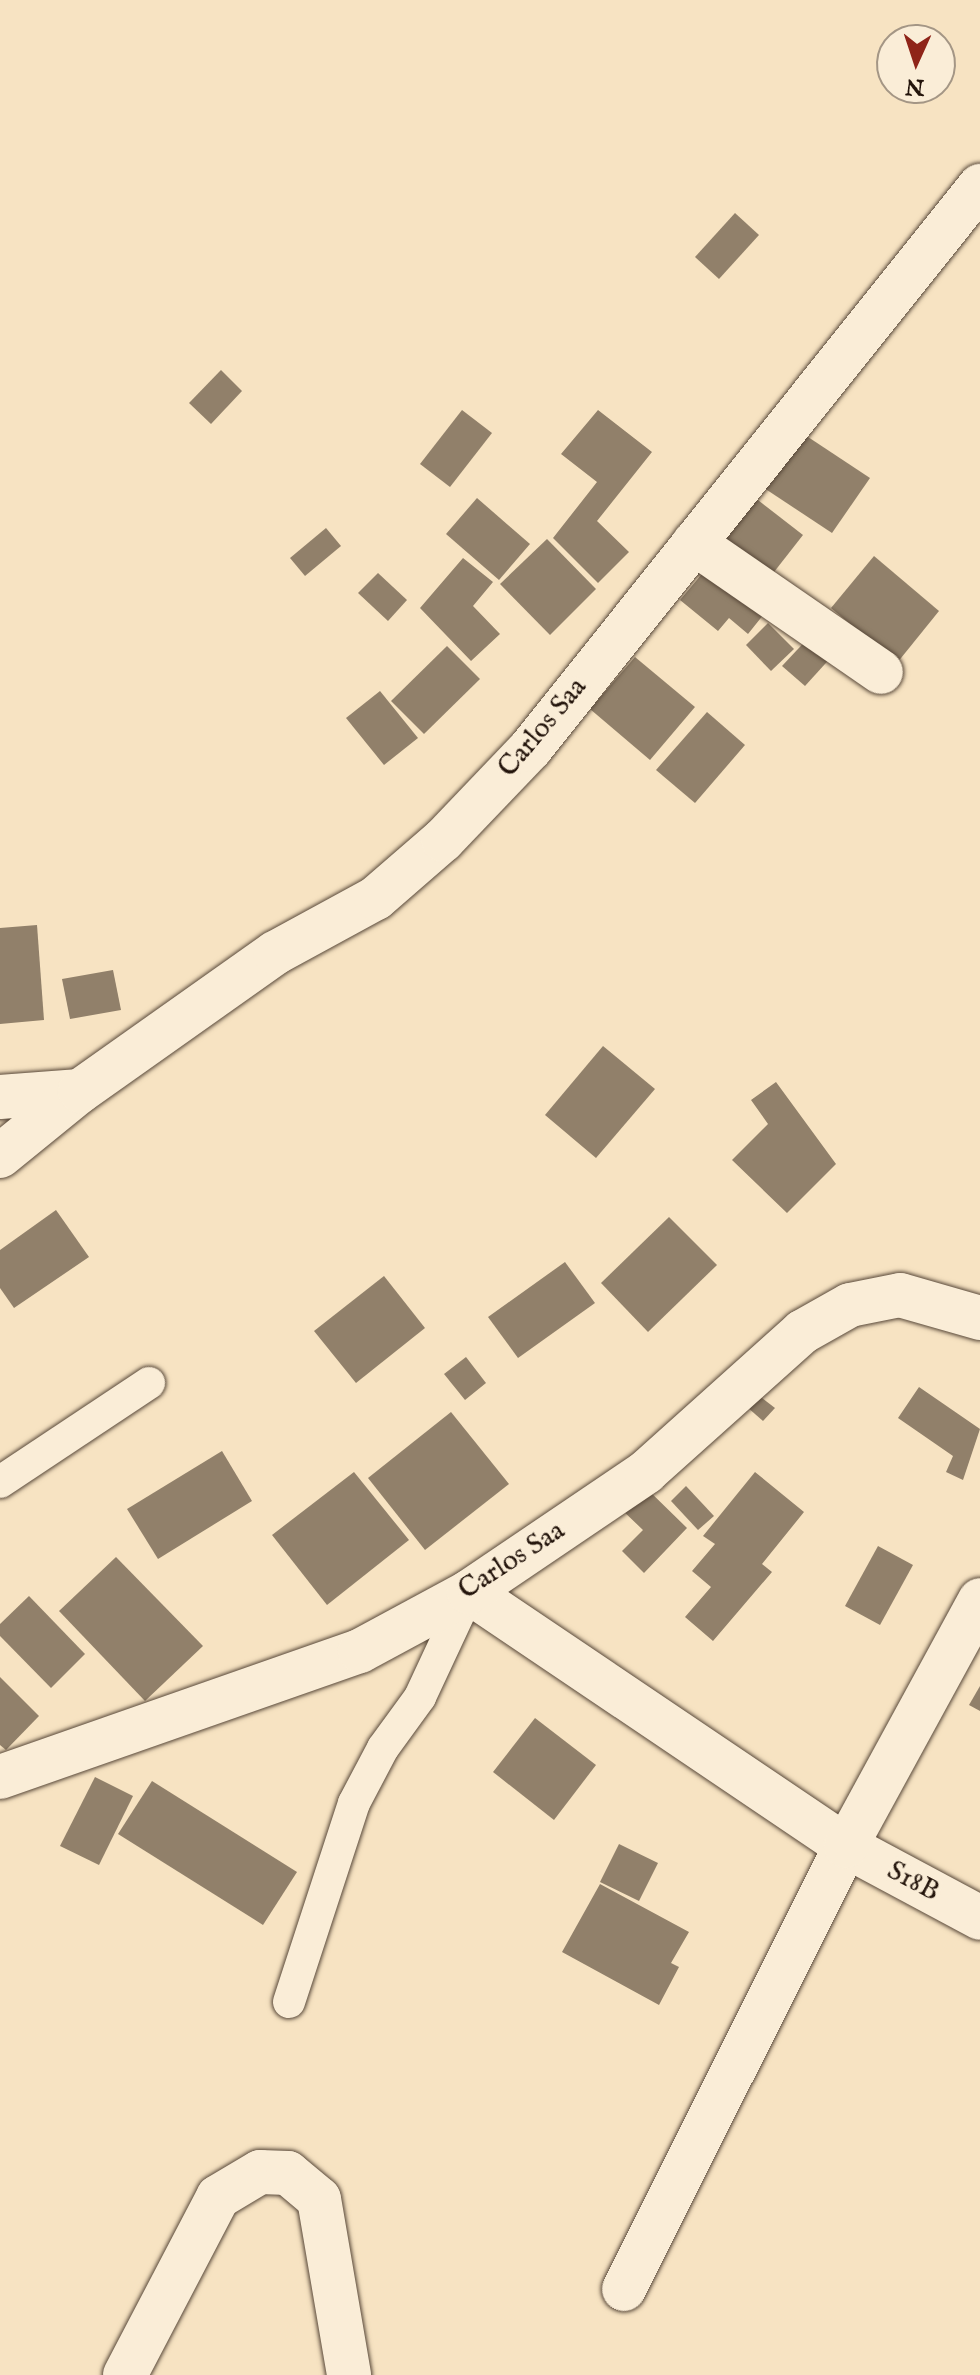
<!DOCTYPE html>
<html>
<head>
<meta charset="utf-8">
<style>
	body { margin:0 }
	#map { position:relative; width:980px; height:2375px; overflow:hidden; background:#f7e3c2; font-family:"IM FELL English",serif }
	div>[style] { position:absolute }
	.building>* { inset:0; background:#91806a }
	.roads { filter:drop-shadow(0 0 2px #584839) drop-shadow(0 0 2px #584839) }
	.lane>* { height:32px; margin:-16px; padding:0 16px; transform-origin:16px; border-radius:16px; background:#faedd7 }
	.street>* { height:44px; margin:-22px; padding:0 22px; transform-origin:22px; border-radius:22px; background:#faedd7 }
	span { translate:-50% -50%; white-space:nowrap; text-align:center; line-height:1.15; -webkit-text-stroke:8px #faedd7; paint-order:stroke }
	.street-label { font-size:28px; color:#23140b }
	.north { position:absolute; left:876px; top:24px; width:80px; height:80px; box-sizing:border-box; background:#faedd7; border:2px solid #a49685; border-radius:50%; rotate:183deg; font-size:22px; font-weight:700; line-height:32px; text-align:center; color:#23140b }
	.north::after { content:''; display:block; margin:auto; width:28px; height:36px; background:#8f2418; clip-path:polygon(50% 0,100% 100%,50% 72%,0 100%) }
</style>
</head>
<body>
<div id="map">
	<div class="building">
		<i style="clip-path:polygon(735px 213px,759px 235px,719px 279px,695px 257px)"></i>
		<i style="clip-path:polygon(221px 370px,242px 391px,211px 424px,189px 403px)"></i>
		<i style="clip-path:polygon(462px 410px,492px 433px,450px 487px,420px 464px)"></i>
		<i style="clip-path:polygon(598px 410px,652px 452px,597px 521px,629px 552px,598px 583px,553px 538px,597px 482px,561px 454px)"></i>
		<i style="clip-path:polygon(802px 433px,870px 478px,832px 533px,764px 488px)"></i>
		<i style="clip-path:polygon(754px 497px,803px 535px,767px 581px,718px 544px)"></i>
		<i style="clip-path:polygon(477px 498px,530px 544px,499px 580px,446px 534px)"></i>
		<i style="clip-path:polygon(326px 528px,341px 546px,305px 576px,290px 558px)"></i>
		<i style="clip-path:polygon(547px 539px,596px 589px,550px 635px,500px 584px)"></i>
		<i style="clip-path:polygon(874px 556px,939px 611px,897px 663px,831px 608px)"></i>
		<i style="clip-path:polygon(463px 558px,493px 582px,473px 606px,500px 634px,471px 661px,420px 608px)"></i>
		<i style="clip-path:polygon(712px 562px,768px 609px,748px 634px,729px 618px,718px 631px,680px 600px)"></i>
		<i style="clip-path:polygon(378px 573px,407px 600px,388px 621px,358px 593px)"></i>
		<i style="clip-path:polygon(768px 623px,794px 649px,771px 671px,746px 645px)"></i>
		<i style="clip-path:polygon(813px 633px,835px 653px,805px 686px,782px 666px)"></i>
		<i style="clip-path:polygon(447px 646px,480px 679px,424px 734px,391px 701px)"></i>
		<i style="clip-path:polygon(635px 657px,695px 707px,650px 760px,590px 709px)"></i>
		<i style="clip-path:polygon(380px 691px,418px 738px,384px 765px,346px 718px)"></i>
		<i style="clip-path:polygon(707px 712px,745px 745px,695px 803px,656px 770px)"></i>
		<i style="clip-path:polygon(37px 925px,44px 1020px,0 1024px,0 928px)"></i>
		<i style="clip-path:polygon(113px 970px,121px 1010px,70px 1019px,62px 979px)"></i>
		<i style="clip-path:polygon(603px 1046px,655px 1089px,596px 1158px,545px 1115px)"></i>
		<i style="clip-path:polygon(776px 1082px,836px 1164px,787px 1213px,732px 1160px,768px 1124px,751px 1100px)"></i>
		<i style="clip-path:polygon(56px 1210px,89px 1257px,14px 1308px,0 1288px,0 1250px)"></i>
		<i style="clip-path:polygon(669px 1217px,717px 1265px,648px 1332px,601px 1283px)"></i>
		<i style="clip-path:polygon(565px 1262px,595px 1303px,518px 1358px,488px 1317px)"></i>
		<i style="clip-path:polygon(384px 1276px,425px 1328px,356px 1383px,314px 1331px)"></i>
		<i style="clip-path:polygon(466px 1357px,486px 1383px,465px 1400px,444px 1374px)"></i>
		<i style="clip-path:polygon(919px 1387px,980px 1429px,963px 1480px,946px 1472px,953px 1456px,898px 1418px)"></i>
		<i style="clip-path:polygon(757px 1394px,775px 1408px,763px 1421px,747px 1407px)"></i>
		<i style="clip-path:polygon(451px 1412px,509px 1484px,425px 1550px,368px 1478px)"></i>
		<i style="clip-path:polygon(222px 1451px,252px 1501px,158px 1559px,127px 1509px)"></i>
		<i style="clip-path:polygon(354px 1472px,409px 1540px,327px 1605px,272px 1535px)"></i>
		<i style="clip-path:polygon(755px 1472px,804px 1512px,762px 1564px,772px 1572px,713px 1641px,685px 1617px,711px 1587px,692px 1571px,715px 1544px,703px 1536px)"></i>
		<i style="clip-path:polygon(643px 1485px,687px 1528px,644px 1573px,622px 1551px,643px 1530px,620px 1508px)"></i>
		<i style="clip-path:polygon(686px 1486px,714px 1516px,698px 1530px,671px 1501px)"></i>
		<i style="clip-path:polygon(878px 1546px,913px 1565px,880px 1625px,845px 1606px)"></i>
		<i style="clip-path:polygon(116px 1557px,203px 1646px,145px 1701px,59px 1611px)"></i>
		<i style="clip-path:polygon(29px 1596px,85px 1654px,51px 1688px,0 1636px,0 1624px)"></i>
		<i style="clip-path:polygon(0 1677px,39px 1716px,6px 1750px,0 1745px)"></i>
		<i style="clip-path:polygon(980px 1686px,980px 1711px,969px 1705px)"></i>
		<i style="clip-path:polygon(535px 1718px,596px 1765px,554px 1820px,493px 1772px)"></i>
		<i style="clip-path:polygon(95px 1777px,133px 1796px,99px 1865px,60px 1846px)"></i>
		<i style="clip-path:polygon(152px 1781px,297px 1872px,263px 1925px,118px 1834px)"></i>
		<i style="clip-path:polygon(619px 1844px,658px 1863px,639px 1901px,600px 1882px)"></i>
		<i style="clip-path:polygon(600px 1884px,689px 1932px,671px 1963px,679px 1967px,659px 2005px,562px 1952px)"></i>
	</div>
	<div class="roads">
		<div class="lane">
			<i style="left:0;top:1482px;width:179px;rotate:-33.6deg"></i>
			<i style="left:289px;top:2002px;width:209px;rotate:-71.9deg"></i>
			<i style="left:354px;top:1803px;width:62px;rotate:-62.2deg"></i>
			<i style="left:383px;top:1748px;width:63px;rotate:-54deg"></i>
			<i style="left:420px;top:1697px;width:116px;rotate:-65deg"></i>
		</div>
		<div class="street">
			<i style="left:694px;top:543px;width:227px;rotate:34.6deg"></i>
			<i style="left:0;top:1097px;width:80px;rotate:-4.3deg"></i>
			<i style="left:0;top:1156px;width:103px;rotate:-39.1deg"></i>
			<i style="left:80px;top:1091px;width:239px;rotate:-35.3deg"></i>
			<i style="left:275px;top:953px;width:115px;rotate:-28.6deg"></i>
			<i style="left:376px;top:898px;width:89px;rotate:-40.9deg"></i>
			<i style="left:443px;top:840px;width:126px;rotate:-46.3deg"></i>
			<i style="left:530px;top:749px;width:721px;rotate:-51.37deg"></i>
			<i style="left:469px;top:1592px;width:455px;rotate:34deg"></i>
			<i style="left:846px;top:1846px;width:152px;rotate:28.2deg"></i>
			<i style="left:0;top:1777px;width:381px;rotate:-19.3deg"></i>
			<i style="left:360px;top:1651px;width:124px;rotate:-28.4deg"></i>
			<i style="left:469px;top:1592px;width:214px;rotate:-34.1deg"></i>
			<i style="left:646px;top:1472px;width:210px;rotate:-41.9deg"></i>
			<i style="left:802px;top:1332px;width:55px;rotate:-29.4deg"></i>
			<i style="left:850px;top:1305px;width:51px;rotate:-11.3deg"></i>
			<i style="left:900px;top:1295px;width:83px;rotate:16deg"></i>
			<i style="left:624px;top:2289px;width:496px;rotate:-63.4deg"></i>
			<i style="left:846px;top:1846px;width:280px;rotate:-61.4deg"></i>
			<i style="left:125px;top:2375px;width:201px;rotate:-62.4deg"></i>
			<i style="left:218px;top:2197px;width:49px;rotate:-30.8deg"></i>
			<i style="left:260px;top:2172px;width:28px;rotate:2deg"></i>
			<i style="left:288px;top:2173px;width:40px;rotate:40deg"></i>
			<i style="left:319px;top:2199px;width:179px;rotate:80.3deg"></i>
		</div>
	</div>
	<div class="street-label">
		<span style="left:543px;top:728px;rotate:-50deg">Carlos Saa</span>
		<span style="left:512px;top:1561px;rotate:-33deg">Carlos Saa</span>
		<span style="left:913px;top:1882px;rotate:28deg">S18B</span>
	</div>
	<div class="north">N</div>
</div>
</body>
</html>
